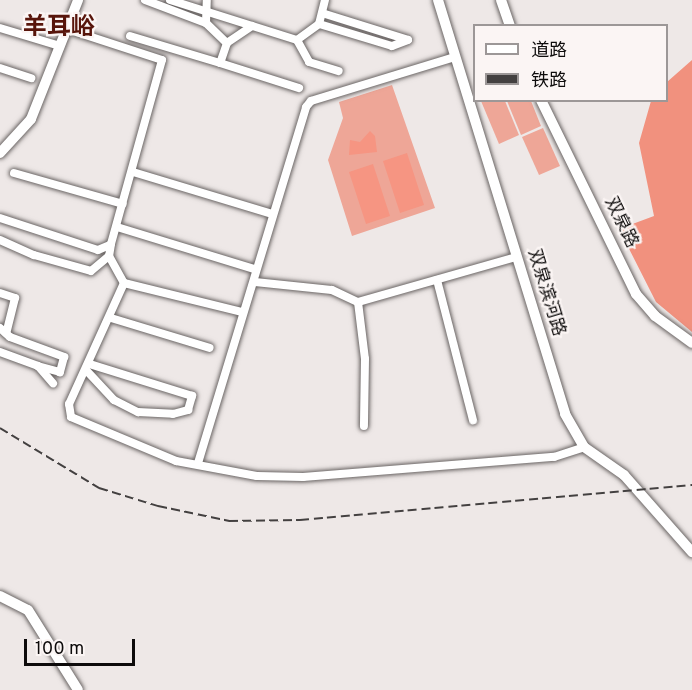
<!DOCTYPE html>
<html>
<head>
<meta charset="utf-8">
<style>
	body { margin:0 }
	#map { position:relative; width:692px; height:690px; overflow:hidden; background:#eee8e7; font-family:Overpass,"Noto Sans SC",sans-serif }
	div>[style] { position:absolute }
	.green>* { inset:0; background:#eea697 }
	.forest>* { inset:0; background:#f1917e }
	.water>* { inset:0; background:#f69582 }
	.roads { filter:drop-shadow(0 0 2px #6a6564) drop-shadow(0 0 2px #6a6564) }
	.minor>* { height:8px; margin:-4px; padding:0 4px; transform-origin:4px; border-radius:4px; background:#fff }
	.tertiary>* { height:10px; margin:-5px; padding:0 5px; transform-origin:5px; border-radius:5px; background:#fff }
	.secondary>* { height:10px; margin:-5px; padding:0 5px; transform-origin:5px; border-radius:5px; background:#fff }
	.rail>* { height:2px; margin-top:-1px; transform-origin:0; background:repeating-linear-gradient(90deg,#434040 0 9px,transparent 0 13.5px) }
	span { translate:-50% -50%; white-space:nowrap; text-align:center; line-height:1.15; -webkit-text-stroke:4.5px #fbf5f4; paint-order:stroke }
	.street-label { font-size:18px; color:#0d0b0b }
	.district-label { font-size:24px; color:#58150b; font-weight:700 }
	.legend { position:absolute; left:473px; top:24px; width:195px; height:78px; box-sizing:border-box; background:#fbf5f4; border:2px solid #9c9797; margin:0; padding:8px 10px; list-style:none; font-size:18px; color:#0d0b0b }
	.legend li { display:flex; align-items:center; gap:12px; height:30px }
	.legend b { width:30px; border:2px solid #9c9797 }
	.scale { position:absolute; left:24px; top:639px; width:111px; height:27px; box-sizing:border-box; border:3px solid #0d0b0b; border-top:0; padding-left:8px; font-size:18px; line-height:21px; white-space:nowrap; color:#0d0b0b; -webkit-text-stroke:4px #fbf5f4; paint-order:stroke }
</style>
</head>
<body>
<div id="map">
	<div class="green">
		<i style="clip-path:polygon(392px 85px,435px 208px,352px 236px,328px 160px,343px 118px,339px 102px)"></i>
		<i style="clip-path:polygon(481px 101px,505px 101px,519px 135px,499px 144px)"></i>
		<i style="clip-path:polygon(507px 101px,531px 101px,541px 126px,521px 135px)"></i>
		<i style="clip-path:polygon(543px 128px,560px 166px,539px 175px,522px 137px)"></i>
	</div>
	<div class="forest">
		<i style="clip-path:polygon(692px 60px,692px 332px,656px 302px,619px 229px,654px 216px,639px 143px,651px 101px,666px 100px,667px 82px)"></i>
	</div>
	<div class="water">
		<i style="clip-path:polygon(370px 131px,375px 136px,377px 152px,349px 155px,350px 140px,360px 142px)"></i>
		<i style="clip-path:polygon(407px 153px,424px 205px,400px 213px,383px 161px)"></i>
		<i style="clip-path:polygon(373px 164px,390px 216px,366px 224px,349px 172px)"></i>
	</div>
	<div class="roads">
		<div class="minor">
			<i style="left:145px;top:0;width:65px;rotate:20.7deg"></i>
			<i style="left:206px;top:23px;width:23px;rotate:-88deg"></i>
			<i style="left:170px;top:0;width:133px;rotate:17.5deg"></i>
			<i style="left:322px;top:13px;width:90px;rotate:17.4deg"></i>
			<i style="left:408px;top:40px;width:17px;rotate:159deg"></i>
			<i style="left:392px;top:46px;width:76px;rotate:-163.2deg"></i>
			<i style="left:319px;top:24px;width:25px;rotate:-76deg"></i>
			<i style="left:206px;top:23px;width:29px;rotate:44deg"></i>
			<i style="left:319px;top:24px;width:27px;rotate:144deg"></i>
			<i style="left:297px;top:40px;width:25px;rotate:61deg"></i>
			<i style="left:309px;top:62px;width:31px;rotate:17deg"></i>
			<i style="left:252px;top:26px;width:30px;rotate:146deg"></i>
			<i style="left:227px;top:43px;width:21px;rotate:109deg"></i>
			<i style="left:220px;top:63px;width:83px;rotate:17.6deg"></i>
			<i style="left:0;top:28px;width:63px;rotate:16.7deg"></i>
			<i style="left:67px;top:29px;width:100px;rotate:18.1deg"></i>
			<i style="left:162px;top:60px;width:191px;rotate:105.5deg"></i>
			<i style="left:111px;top:244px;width:12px;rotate:99deg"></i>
			<i style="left:109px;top:256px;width:31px;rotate:61deg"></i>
			<i style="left:124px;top:283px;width:133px;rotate:114.4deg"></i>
			<i style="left:69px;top:404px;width:13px;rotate:81deg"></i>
			<i style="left:71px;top:417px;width:114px;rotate:22.7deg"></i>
			<i style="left:176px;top:461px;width:82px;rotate:10.5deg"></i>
			<i style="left:257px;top:476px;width:46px;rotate:1.2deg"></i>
			<i style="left:303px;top:477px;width:252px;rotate:-4.6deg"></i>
			<i style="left:554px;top:457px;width:32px;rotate:-18deg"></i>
			<i style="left:130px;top:36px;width:94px;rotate:16.7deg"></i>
			<i style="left:0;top:68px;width:33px;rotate:18deg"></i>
			<i style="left:133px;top:172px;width:145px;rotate:16.8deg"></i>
			<i style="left:14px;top:173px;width:113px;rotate:15.9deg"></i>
			<i style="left:0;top:218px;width:103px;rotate:18.1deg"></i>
			<i style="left:98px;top:250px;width:13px;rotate:-23deg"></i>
			<i style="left:117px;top:227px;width:143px;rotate:17deg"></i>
			<i style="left:0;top:240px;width:37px;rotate:24deg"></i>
			<i style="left:34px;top:255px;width:59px;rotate:15.7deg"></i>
			<i style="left:91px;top:271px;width:23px;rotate:-40deg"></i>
			<i style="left:437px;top:280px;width:145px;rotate:75.6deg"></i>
			<i style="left:255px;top:282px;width:77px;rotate:5.9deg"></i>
			<i style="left:332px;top:290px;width:29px;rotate:25deg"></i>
			<i style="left:358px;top:302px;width:57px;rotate:83deg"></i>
			<i style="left:365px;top:359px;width:67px;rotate:90.9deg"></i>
			<i style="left:124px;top:283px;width:122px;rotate:13.8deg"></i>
			<i style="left:0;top:293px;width:16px;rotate:18deg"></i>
			<i style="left:15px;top:298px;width:36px;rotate:104deg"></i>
			<i style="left:358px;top:302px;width:164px;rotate:-15.9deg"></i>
			<i style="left:111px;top:318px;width:103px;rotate:16.9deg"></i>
			<i style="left:0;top:328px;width:13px;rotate:42deg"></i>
			<i style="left:10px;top:337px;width:58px;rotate:20.3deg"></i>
			<i style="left:64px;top:357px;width:16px;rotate:105deg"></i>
			<i style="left:60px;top:372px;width:23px;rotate:-165deg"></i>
			<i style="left:0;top:352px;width:40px;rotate:20.2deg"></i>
			<i style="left:38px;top:366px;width:23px;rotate:49deg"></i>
			<i style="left:86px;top:370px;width:41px;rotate:47deg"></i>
			<i style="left:114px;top:400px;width:27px;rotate:27deg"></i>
			<i style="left:138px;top:412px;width:35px;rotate:3deg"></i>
			<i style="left:173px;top:414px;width:16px;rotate:-15deg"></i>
			<i style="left:188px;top:410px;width:15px;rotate:-74deg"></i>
			<i style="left:192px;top:396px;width:108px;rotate:-162.7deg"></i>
			<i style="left:198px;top:463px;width:372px;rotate:-73.1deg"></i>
			<i style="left:306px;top:107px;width:8px;rotate:-50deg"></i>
			<i style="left:311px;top:101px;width:151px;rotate:-17deg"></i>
		</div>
		<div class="tertiary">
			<i style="left:438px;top:0;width:433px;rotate:72.9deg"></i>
			<i style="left:565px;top:414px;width:38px;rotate:60deg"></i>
			<i style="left:584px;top:447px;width:49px;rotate:35deg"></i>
			<i style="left:624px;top:475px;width:103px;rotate:48.6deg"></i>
			<i style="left:501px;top:0;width:28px;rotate:71deg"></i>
			<i style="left:541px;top:100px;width:216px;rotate:63.9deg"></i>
			<i style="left:636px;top:294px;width:29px;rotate:49deg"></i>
			<i style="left:655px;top:316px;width:46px;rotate:36.1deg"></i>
			<i style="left:0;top:596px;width:31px;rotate:27deg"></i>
			<i style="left:28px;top:610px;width:94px;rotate:58deg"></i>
		</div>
		<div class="secondary">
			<i style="left:0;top:153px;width:46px;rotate:-47.6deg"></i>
			<i style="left:31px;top:119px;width:128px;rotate:-68.4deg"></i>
		</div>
	</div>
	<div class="rail">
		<i style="left:0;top:428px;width:116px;rotate:31.2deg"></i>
		<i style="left:99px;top:488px;width:62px;rotate:17deg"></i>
		<i style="left:158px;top:506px;width:73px;rotate:11.9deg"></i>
		<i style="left:229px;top:521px;width:71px;rotate:-0.8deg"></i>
		<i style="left:300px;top:520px;width:394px;rotate:-5.1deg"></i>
	</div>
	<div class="street-label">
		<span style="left:620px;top:223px;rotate:64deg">双泉路</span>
		<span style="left:545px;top:293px;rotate:73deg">双泉滨河路</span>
	</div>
	<div class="district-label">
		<span style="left:59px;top:29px">羊耳峪</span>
	</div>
	<ul class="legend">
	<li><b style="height:8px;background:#fff"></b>道路</li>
	<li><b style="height:8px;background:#434040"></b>铁路</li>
	</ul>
	<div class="scale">100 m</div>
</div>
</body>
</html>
